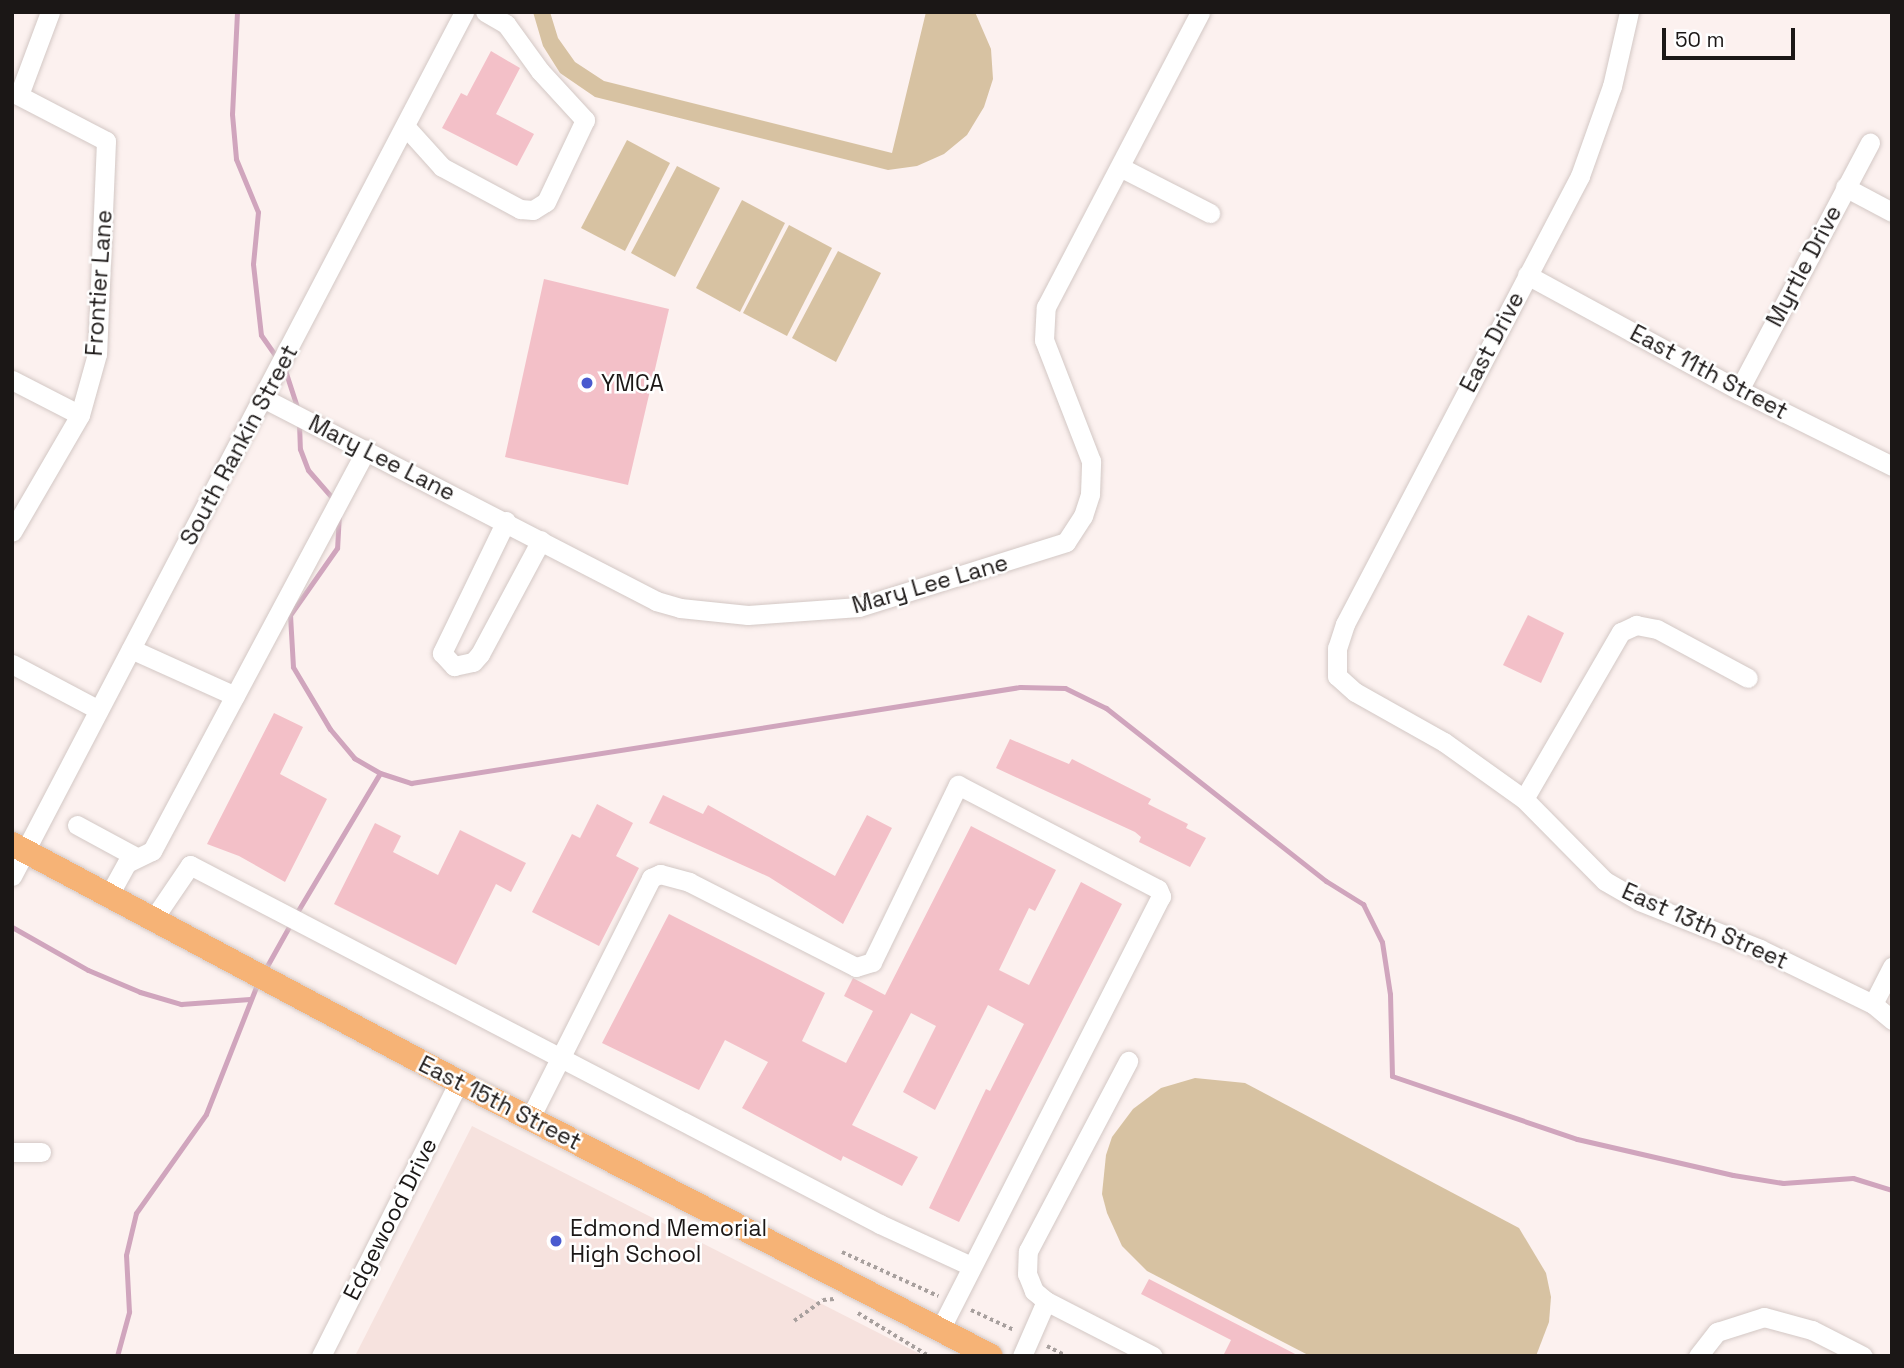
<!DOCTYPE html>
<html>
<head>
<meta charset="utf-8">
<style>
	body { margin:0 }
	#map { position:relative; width:1904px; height:1368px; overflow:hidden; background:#fcf1ef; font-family:"Space Grotesk",sans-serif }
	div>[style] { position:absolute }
	.built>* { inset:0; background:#f6e2de }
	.green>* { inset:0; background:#d7c2a2 }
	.stream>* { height:5px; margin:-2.5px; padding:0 2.5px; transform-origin:2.5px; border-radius:2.5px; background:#d0a5bd }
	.building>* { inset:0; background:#f3c0c8 }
	.path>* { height:3.5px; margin-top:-1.75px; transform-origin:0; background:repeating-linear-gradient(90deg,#a8a09e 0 3.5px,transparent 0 7px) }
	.roads { filter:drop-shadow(0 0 2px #d3c8c5) drop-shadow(0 0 2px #d3c8c5) }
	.minor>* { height:19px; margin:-9.5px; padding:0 9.5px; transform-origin:9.5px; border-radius:9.5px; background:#fff }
	.major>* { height:24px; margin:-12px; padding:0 12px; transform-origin:12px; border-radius:12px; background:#f6b376 }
	.dots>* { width:19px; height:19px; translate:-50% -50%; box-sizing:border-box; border:4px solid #fff; border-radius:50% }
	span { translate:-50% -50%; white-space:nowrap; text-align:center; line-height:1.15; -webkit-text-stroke:5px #fff; paint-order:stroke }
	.street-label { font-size:23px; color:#1b1716 }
	.poi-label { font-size:23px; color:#1b1716 }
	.left { translate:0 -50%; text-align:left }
	.frame { position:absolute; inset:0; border:14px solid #1b1716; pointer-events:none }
	.scale { position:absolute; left:1662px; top:28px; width:133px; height:32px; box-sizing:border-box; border:4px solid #1b1716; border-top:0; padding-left:9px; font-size:21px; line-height:24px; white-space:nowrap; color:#1b1716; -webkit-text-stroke:5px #fff; paint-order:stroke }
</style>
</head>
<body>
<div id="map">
	<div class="built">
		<i style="clip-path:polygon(472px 1126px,924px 1356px,355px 1356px)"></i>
	</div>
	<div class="green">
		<i style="clip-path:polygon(533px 12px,550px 12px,558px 38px,575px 62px,604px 81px,892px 153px,926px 12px,975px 12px,991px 49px,993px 79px,984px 107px,967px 135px,944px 154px,917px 166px,888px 170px,595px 97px,560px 73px,543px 46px)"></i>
		<i style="clip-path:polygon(627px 140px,670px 163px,625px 251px,581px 228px)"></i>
		<i style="clip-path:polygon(677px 166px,720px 188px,675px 277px,631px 253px)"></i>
		<i style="clip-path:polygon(742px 200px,785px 223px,740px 312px,696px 288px)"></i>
		<i style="clip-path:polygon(789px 225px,832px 248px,787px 336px,743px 313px)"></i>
		<i style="clip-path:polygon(838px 251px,881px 273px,836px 362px,792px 338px)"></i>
		<i style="clip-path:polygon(1195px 1078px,1245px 1083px,1519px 1228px,1546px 1273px,1551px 1297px,1549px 1322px,1536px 1356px,1310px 1356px,1147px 1271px,1122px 1246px,1107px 1213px,1102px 1194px,1106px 1155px,1112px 1137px,1133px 1109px,1161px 1088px)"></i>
	</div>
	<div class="stream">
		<i style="left:237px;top:12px;width:102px;rotate:92.8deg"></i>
		<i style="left:232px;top:114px;width:45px;rotate:84.9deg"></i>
		<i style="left:236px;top:159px;width:57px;rotate:67.5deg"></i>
		<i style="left:258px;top:212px;width:52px;rotate:95.5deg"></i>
		<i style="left:253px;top:264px;width:71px;rotate:83.6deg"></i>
		<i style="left:261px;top:335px;width:29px;rotate:55deg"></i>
		<i style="left:284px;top:367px;width:45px;rotate:72deg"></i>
		<i style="left:299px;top:423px;width:26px;rotate:88deg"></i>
		<i style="left:300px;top:449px;width:22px;rotate:69deg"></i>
		<i style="left:308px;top:470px;width:40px;rotate:49deg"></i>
		<i style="left:339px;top:512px;width:36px;rotate:93deg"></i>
		<i style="left:337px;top:548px;width:82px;rotate:125deg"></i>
		<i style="left:290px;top:615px;width:52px;rotate:86.7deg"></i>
		<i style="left:293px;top:667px;width:72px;rotate:59.2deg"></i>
		<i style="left:330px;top:729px;width:38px;rotate:50deg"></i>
		<i style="left:354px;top:758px;width:30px;rotate:30deg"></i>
		<i style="left:380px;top:773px;width:33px;rotate:18deg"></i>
		<i style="left:411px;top:783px;width:617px;rotate:-8.96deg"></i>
		<i style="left:1020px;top:687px;width:45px;rotate:1.3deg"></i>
		<i style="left:1065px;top:688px;width:46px;rotate:26deg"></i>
		<i style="left:1106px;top:708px;width:280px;rotate:38.2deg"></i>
		<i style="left:1326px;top:881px;width:44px;rotate:31.9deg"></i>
		<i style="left:1363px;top:904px;width:42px;rotate:63.4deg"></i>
		<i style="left:1382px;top:942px;width:53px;rotate:81.3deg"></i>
		<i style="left:1390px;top:994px;width:82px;rotate:88.6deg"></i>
		<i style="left:1392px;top:1076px;width:195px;rotate:18.8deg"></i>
		<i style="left:1577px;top:1139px;width:160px;rotate:13deg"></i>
		<i style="left:1733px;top:1175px;width:51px;rotate:9.1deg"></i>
		<i style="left:1783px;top:1183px;width:70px;rotate:-4.1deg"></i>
		<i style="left:1853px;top:1178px;width:41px;rotate:17.1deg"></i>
		<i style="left:296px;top:914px;width:164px;rotate:-59.2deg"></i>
		<i style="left:12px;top:927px;width:87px;rotate:29.5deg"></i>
		<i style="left:88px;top:970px;width:56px;rotate:22.9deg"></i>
		<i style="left:140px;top:992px;width:43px;rotate:16.3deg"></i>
		<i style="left:181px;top:1004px;width:69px;rotate:-4.1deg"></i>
		<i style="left:267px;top:966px;width:49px;rotate:-60.8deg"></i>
		<i style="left:117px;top:1356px;width:46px;rotate:-74.7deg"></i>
		<i style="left:129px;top:1312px;width:57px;rotate:-93deg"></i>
		<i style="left:126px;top:1255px;width:43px;rotate:-76.6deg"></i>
		<i style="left:136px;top:1213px;width:121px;rotate:-54.7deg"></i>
		<i style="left:206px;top:1114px;width:136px;rotate:-68.5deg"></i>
	</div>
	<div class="building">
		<i style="clip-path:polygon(491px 51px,520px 68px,496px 114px,534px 134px,517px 166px,442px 128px,461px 93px,467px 96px)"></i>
		<i style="clip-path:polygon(544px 279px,669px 309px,628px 485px,505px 457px)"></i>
		<i style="clip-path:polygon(1528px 615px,1564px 633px,1541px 683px,1503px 665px)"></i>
		<i style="clip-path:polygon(274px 713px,303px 727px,280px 774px,327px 799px,285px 882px,239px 856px,207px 844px)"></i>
		<i style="clip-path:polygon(1010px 739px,1069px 764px,1072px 759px,1151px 799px,1148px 804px,1188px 824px,1186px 828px,1206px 838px,1190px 867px,1139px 842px,1141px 837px,1135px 832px,996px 768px)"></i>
		<i style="clip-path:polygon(663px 795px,703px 814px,708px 805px,835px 876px,867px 815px,892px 828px,843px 924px,769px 877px,649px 823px)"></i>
		<i style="clip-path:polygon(597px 804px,633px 823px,616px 856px,639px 868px,599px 946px,532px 912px,572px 834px,580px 838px)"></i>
		<i style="clip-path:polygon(375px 823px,401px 836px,393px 852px,438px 875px,460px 830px,526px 863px,511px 892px,496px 884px,456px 965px,334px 904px)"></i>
		<i style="clip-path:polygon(971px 826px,1056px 870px,1035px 911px,1029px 908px,999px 970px,1029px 985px,1081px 882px,1122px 904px,959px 1222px,929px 1208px,986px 1089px,990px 1091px,1024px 1024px,988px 1005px,935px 1110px,903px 1092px,936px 1026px,911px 1013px,852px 1125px,918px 1157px,902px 1186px,843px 1156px,841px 1161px,742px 1108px,768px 1062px,725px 1040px,699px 1090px,602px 1043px,669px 914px,825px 993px,802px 1041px,846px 1063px,873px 1011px,844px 996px,853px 978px,885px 995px)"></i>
		<i style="clip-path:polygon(1149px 1279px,1299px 1356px,1223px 1356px,1231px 1340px,1141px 1294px)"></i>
	</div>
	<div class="path">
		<i style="left:842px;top:1252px;width:106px;rotate:24.6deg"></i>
		<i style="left:971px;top:1310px;width:47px;rotate:24.9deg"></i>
		<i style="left:858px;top:1313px;width:83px;rotate:31.2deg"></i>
		<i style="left:794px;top:1321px;width:36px;rotate:-36deg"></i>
		<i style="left:823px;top:1300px;width:11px;rotate:-5deg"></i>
		<i style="left:1047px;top:1346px;width:22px;rotate:27deg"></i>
	</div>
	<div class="roads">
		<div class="minor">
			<i style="left:1629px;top:12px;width:76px;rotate:102.9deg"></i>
			<i style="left:1612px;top:86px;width:96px;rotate:109.6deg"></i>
			<i style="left:1580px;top:176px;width:506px;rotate:117.68deg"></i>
			<i style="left:1345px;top:624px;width:25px;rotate:108deg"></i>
			<i style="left:1337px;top:648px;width:28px;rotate:90deg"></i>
			<i style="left:1337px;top:676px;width:24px;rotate:42deg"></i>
			<i style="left:1355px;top:692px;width:102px;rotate:29.3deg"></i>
			<i style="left:1444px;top:742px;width:98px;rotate:35.5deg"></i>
			<i style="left:1524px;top:799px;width:115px;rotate:45.4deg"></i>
			<i style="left:1605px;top:881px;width:39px;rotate:30deg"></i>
			<i style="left:1639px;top:901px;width:130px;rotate:21.6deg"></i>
			<i style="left:1760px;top:949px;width:126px;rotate:26deg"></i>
			<i style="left:1873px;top:1004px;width:25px;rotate:40deg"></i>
			<i style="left:12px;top:92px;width:106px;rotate:27.5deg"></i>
			<i style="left:106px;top:141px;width:213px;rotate:92.4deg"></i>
			<i style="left:97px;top:354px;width:63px;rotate:105.6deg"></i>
			<i style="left:80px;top:415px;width:135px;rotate:120.2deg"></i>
			<i style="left:19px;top:95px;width:89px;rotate:-69.5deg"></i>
			<i style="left:405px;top:126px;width:55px;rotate:47.9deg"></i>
			<i style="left:442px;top:167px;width:89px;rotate:28.3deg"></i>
			<i style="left:520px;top:209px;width:13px;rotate:4deg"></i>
			<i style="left:533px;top:210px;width:15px;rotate:-32deg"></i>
			<i style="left:546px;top:202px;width:91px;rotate:-64.6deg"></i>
			<i style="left:585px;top:120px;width:67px;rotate:-132.6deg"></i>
			<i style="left:540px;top:71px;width:58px;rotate:-125.9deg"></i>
			<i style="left:506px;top:24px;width:24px;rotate:-150deg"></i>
			<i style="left:1122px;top:168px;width:99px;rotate:27.1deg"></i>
			<i style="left:1845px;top:187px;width:53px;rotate:28deg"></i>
			<i style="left:1527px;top:275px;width:241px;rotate:28.5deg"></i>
			<i style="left:1739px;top:390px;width:171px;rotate:26.4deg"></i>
			<i style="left:12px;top:380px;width:76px;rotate:27.2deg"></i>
			<i style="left:1739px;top:390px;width:280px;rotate:-62.1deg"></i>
			<i style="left:265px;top:399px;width:440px;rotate:27.3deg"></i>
			<i style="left:656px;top:601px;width:25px;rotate:16deg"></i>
			<i style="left:680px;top:608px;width:68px;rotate:5.9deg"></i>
			<i style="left:748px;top:615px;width:111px;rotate:-4.1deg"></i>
			<i style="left:859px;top:607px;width:217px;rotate:-17.4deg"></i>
			<i style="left:1066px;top:542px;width:31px;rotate:-57deg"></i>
			<i style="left:1083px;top:516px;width:23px;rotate:-72deg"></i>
			<i style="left:1090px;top:494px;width:33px;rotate:-88deg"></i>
			<i style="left:1091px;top:461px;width:130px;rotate:-111.2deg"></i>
			<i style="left:1044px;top:340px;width:33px;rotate:-87deg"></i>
			<i style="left:1046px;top:307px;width:333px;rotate:-62.4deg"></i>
			<i style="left:506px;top:521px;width:147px;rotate:115.9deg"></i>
			<i style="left:442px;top:653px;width:18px;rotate:47deg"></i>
			<i style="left:454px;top:666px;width:19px;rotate:-12deg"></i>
			<i style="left:473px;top:662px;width:11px;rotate:-49deg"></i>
			<i style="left:480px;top:654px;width:129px;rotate:-61.8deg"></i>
			<i style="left:131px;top:649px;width:114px;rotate:24.3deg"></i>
			<i style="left:12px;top:664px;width:98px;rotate:27.9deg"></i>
			<i style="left:1524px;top:799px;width:193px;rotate:-59.9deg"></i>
			<i style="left:1621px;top:632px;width:17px;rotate:-25deg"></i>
			<i style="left:1636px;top:625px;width:21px;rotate:11deg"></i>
			<i style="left:1657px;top:629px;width:103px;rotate:28.3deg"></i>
			<i style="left:77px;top:825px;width:67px;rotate:28.5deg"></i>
			<i style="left:12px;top:876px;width:975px;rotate:-62.38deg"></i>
			<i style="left:109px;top:895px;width:37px;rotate:-61deg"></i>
			<i style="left:127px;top:863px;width:28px;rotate:-26deg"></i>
			<i style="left:152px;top:851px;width:455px;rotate:-61.9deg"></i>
			<i style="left:154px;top:918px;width:64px;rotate:-55.8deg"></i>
			<i style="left:190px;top:865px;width:778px;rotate:27.49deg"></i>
			<i style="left:880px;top:1224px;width:100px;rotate:24.8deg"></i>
			<i style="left:1873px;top:1004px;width:42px;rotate:-62.8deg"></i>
			<i style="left:530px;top:1118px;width:269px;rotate:-63.2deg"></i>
			<i style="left:651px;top:878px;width:10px;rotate:-24deg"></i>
			<i style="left:660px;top:874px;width:30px;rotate:15deg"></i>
			<i style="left:689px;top:882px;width:187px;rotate:27deg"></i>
			<i style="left:856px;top:967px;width:17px;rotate:-17deg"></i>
			<i style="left:872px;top:962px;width:197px;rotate:-64.1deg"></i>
			<i style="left:958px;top:785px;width:225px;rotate:27.5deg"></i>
			<i style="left:1158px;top:889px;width:8px;rotate:67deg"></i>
			<i style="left:1161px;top:896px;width:487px;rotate:117deg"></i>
			<i style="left:12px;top:1152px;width:29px"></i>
			<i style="left:1046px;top:1301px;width:120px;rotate:27.2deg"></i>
			<i style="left:321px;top:1356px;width:307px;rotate:-63.3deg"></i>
			<i style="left:1022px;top:1356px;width:60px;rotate:-66.4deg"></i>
			<i style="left:1046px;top:1301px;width:16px;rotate:-140deg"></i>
			<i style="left:1034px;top:1291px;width:18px;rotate:-112deg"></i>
			<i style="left:1027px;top:1274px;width:23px;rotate:-88deg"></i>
			<i style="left:1028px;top:1251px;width:215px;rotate:-62.2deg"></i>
			<i style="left:1698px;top:1356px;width:31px;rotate:-52deg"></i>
			<i style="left:1717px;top:1332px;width:49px;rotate:-17.7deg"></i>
			<i style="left:1764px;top:1317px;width:50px;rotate:15.2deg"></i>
			<i style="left:1812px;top:1330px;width:57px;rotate:27deg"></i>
		</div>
		<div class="major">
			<i style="left:12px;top:844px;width:506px;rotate:28.03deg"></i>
			<i style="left:459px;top:1082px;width:598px;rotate:27.25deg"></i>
		</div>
	</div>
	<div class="dots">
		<i style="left:587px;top:383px;background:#495acf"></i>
		<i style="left:556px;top:1241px;background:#495acf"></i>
	</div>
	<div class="street-label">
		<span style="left:1804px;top:266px;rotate:-62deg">Myrtle Drive</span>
		<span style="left:99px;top:283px;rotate:-86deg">Frontier Lane</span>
		<span style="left:1492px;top:342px;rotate:-62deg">East Drive</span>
		<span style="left:1709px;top:372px;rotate:28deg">East 11th Street</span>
		<span style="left:239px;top:445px;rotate:-62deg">South Rankin Street</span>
		<span style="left:382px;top:458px;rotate:27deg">Mary Lee Lane</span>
		<span style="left:930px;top:584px;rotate:-16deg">Mary Lee Lane</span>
		<span style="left:1705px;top:926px;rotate:24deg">East 13th Street</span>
		<span style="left:500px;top:1103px;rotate:27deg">East 15th Street</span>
		<span style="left:390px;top:1219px;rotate:-63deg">Edgewood Drive</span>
	</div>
	<div class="poi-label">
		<span class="left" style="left:601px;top:383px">YMCA</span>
		<span class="left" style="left:570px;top:1241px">Edmond Memorial<br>High School</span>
	</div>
	<div class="frame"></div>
	<div class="scale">50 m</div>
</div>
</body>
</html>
